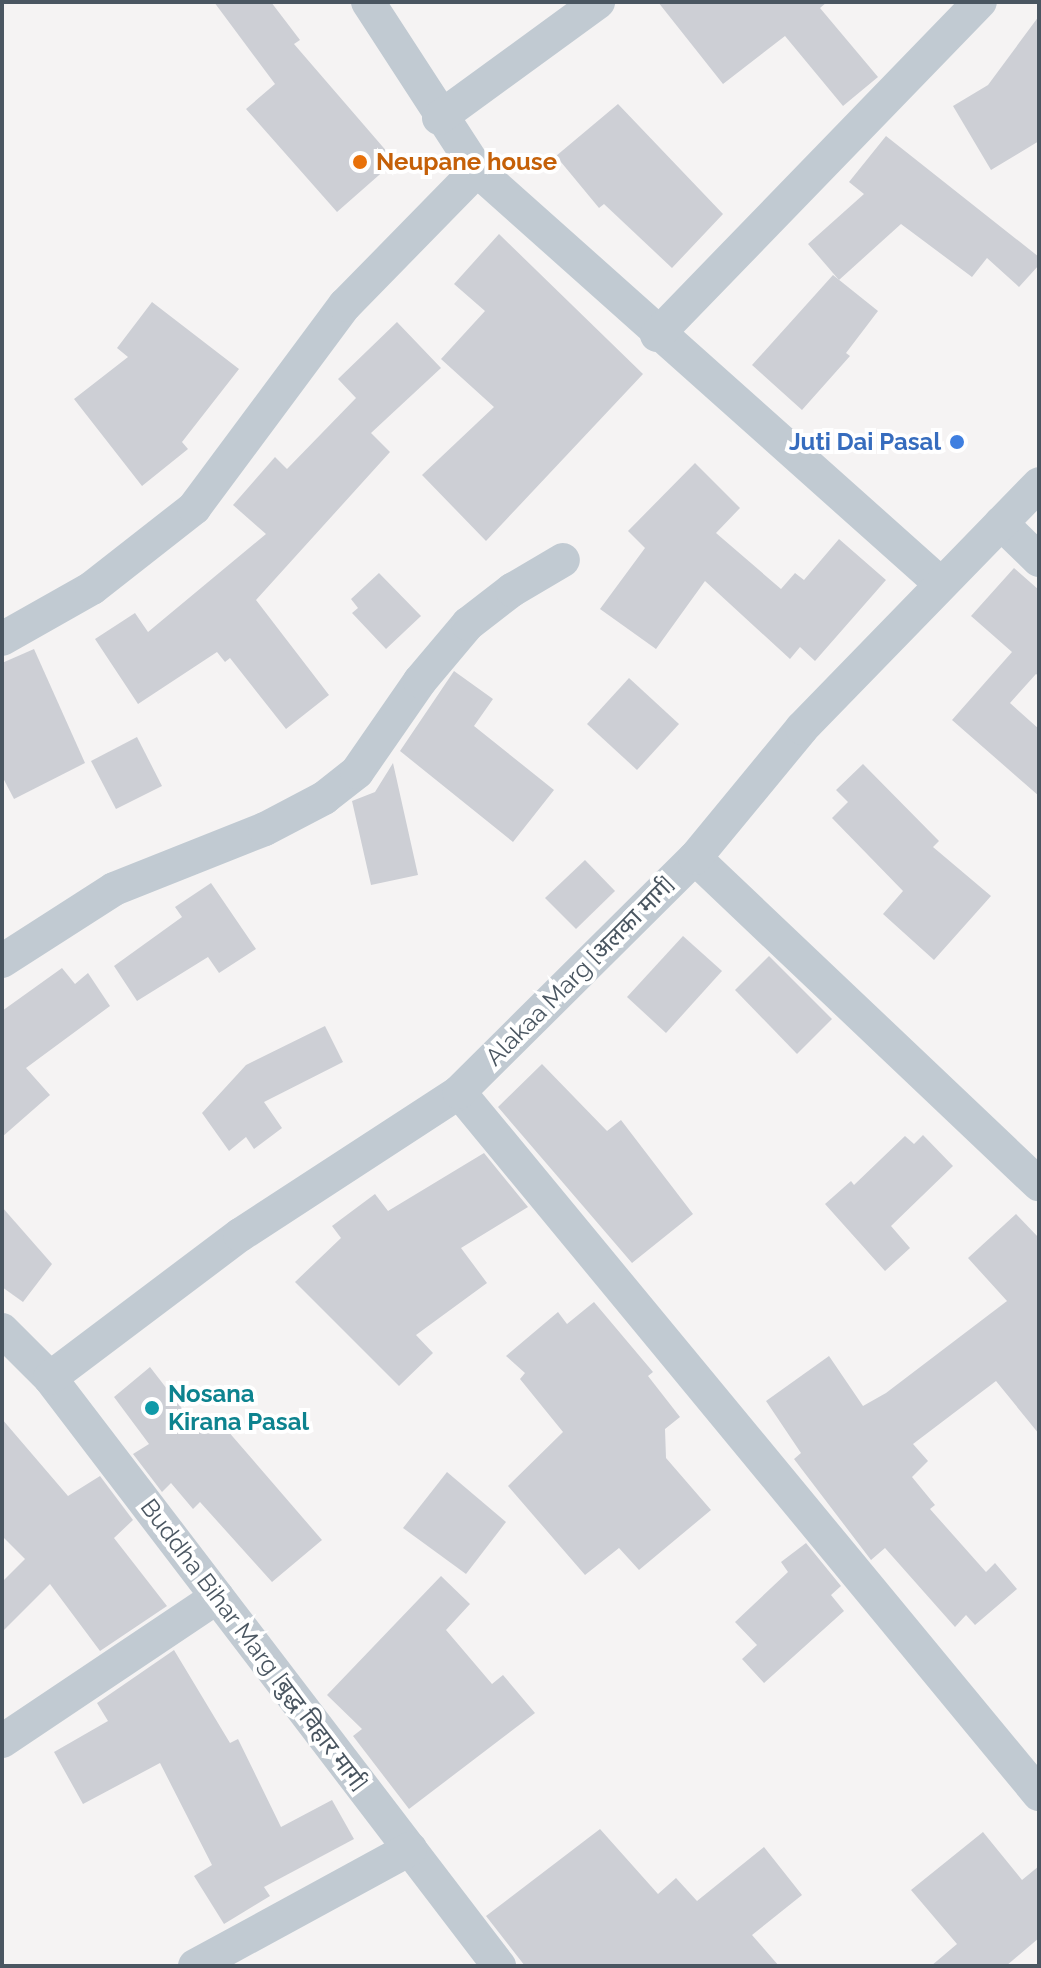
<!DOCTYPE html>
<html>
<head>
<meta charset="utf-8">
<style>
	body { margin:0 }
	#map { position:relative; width:1041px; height:1968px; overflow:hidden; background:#f5f3f3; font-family:Raleway,"Noto Sans Devanagari",sans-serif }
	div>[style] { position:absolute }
	.building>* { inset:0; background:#cdcfd5 }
	.street>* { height:34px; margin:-17px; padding:0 17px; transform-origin:17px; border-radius:17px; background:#c1cad2 }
	.dots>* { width:22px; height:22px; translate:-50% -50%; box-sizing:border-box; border:4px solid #fff; border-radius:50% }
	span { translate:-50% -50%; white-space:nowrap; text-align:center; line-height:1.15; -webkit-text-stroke:8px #fff; paint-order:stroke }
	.food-label { font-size:24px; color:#c56008; font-weight:700 }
	.left { translate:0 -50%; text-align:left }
	.shop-label { font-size:24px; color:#366cbe; font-weight:700 }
	.right { translate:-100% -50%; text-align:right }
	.street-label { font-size:24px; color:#4a5661 }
	.culture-label { font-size:24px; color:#0d838f; font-weight:700 }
	.frame { position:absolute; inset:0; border:4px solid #4a5661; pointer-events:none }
</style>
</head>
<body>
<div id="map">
	<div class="building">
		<i style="clip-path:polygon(214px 2px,271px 2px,300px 40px,294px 44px,395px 161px,337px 212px,246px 109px,275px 84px)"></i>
		<i style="clip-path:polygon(658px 2px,827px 2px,820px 8px,878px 77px,843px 106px,785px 36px,723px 84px)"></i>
		<i style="clip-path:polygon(1039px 16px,1039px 141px,991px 170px,953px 106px,988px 85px)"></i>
		<i style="clip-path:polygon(618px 104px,723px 214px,672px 268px,604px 204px,599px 208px,556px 156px)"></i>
		<i style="clip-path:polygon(886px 136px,1039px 257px,1039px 265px,1019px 287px,987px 258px,972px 277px,901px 224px,839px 280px,808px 244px,864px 194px,849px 182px)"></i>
		<i style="clip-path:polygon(499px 234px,643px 374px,486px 541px,422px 475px,494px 407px,441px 359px,485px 311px,454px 284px)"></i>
		<i style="clip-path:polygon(833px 275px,878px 311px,846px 353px,850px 356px,802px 410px,752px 365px)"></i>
		<i style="clip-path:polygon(152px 302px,239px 369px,182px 442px,188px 449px,142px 486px,74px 399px,128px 357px,117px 348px)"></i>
		<i style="clip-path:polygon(397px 322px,441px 368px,371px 433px,390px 452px,256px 600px,329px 695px,286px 729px,230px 658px,225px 662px,217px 652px,138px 704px,95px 639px,135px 613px,148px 632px,266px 534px,233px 505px,275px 457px,287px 469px,356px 398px,338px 379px)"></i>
		<i style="clip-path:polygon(695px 463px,740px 508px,716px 533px,781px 589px,795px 573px,804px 580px,839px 539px,886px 580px,815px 661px,800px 647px,790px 659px,705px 581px,656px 649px,600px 609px,645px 548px,628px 531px)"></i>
		<i style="clip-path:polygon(1014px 568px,1039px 590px,1039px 676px,1036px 674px,1010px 703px,1039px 729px,1039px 796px,952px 720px,1012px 652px,971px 616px)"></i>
		<i style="clip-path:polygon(379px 573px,421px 616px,386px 649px,352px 613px,358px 608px,351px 599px)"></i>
		<i style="clip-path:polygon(34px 649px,85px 763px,14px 799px,2px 776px,2px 663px)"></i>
		<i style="clip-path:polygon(454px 671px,493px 699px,474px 726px,554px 790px,513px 842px,400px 751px)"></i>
		<i style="clip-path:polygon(629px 678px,679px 724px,637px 770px,587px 724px)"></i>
		<i style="clip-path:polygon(137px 737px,162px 786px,116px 809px,91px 761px)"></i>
		<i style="clip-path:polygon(393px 763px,418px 875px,371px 885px,352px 801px,375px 792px)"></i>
		<i style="clip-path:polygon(863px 764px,939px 841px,933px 847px,991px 896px,934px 960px,883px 914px,903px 891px,832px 818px,848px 802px,836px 790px)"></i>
		<i style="clip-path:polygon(585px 860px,615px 891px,576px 929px,545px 898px)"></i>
		<i style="clip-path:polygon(211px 883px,256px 949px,219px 973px,208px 957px,137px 1001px,114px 966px,182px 917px,175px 907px)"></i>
		<i style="clip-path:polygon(683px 936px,722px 971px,666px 1033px,627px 997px)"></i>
		<i style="clip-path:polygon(769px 956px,832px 1019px,797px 1054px,735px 990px)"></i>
		<i style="clip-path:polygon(62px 968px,75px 984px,88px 973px,110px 1006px,26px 1068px,50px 1095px,2px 1137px,2px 1011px)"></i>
		<i style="clip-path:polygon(325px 1026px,343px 1062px,264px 1102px,282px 1128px,254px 1149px,246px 1137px,229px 1151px,202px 1113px,246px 1065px)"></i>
		<i style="clip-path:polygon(542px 1064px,607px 1131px,621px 1120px,693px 1214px,632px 1263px,498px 1107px)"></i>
		<i style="clip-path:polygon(923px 1135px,953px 1166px,891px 1226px,910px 1248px,885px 1271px,825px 1204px,851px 1181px,854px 1185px,905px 1136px,914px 1144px)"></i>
		<i style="clip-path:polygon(484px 1153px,528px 1207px,461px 1248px,487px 1283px,416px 1335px,433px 1353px,399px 1386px,295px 1282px,341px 1238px,332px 1226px,375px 1194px,388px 1211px)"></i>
		<i style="clip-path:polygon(2px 1207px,52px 1264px,23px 1302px,2px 1287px)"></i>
		<i style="clip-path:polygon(1016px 1214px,1039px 1238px,1039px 1434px,996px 1381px,913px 1444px,928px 1461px,912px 1477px,935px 1505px,930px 1509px,986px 1572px,995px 1563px,1017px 1589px,975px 1625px,966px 1615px,955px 1627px,885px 1548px,871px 1560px,794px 1459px,801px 1453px,766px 1401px,829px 1356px,863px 1406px,886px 1393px,1007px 1301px,968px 1258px)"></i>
		<i style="clip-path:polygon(594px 1302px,653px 1372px,648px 1376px,680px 1417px,665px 1429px,666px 1458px,711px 1510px,639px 1570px,619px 1548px,585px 1575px,508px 1486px,563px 1432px,520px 1379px,525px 1373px,506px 1356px,558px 1312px,567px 1324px)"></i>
		<i style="clip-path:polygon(150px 1367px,198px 1429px,214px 1415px,322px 1540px,272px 1582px,200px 1502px,193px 1509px,171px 1483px,162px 1492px,133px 1454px,149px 1444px,114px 1397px)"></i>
		<i style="clip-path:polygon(2px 1419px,68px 1496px,100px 1476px,133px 1520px,114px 1538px,167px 1606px,100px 1651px,50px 1584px,2px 1632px,2px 1582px,25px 1559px,2px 1536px)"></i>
		<i style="clip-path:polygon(447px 1472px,506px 1522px,466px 1574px,403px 1528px)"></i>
		<i style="clip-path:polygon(806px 1543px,841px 1586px,831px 1595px,844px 1611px,764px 1683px,742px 1659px,757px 1645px,735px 1622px,788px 1572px,781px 1562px)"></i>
		<i style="clip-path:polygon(441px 1576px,470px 1604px,446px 1630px,492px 1684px,503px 1675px,535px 1713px,409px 1809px,353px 1736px,362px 1729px,327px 1695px)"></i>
		<i style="clip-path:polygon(174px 1650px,230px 1743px,238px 1739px,281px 1827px,332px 1800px,354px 1839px,264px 1887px,270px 1896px,224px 1924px,194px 1876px,212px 1865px,160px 1763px,83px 1804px,54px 1752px,108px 1721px,97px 1703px)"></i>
		<i style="clip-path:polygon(600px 1829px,658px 1894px,676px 1878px,697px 1901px,764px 1847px,802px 1895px,752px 1935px,779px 1966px,525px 1966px,486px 1916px)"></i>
		<i style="clip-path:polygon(983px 1832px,1022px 1880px,1039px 1866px,1039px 1938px,1006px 1966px,931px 1966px,957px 1944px,911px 1890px)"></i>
	</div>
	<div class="street">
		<i style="left:368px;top:2px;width:200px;rotate:57deg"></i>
		<i style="left:477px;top:170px;width:622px;rotate:41.74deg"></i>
		<i style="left:439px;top:118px;width:197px;rotate:-36.1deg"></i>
		<i style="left:657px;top:335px;width:464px;rotate:-45.9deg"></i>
		<i style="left:1001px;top:523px;width:53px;rotate:44.2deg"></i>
		<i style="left:2px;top:639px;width:103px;rotate:-29.5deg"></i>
		<i style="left:92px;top:588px;width:130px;rotate:-38.1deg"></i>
		<i style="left:194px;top:508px;width:253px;rotate:-53.4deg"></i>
		<i style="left:345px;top:305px;width:189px;rotate:-45.6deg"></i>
		<i style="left:695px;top:858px;width:474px;rotate:43.5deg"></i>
		<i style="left:2px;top:961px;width:133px;rotate:-32.7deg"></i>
		<i style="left:114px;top:889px;width:162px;rotate:-21.7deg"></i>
		<i style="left:265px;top:829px;width:67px;rotate:-27.7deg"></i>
		<i style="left:324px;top:798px;width:42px;rotate:-38.2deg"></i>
		<i style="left:357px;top:772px;width:111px;rotate:-55.3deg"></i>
		<i style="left:420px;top:681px;width:75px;rotate:-49.9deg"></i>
		<i style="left:468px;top:624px;width:56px;rotate:-37.7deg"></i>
		<i style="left:512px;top:590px;width:59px;rotate:-30.5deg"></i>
		<i style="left:459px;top:1092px;width:911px;rotate:50.44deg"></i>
		<i style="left:2px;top:1330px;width:68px;rotate:45deg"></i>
		<i style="left:50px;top:1378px;width:740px;rotate:52.63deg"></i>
		<i style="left:50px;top:1378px;width:238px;rotate:-37deg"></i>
		<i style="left:240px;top:1235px;width:262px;rotate:-33.1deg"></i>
		<i style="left:459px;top:1092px;width:332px;rotate:-44.8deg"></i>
		<i style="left:695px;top:858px;width:168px;rotate:-50.5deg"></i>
		<i style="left:802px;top:728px;width:340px;rotate:-45.8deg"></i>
		<i style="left:2px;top:1741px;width:259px;rotate:-33.8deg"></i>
		<i style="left:195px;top:1966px;width:245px;rotate:-28.6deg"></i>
	</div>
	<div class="dots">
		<i style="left:360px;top:162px;background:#e8710a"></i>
		<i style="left:957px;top:442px;background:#3f7fe0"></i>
		<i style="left:152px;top:1408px;background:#0f9aa8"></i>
	</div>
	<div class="food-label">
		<span class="left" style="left:376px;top:162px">Neupane house</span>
	</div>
	<div class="shop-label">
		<span class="right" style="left:941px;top:442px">Juti Dai Pasal</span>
	</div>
	<div class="street-label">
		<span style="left:580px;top:971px;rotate:-45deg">Alakaa Marg [अलका मार्ग]</span>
		<span style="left:254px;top:1645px;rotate:53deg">Buddha Bihar Marg [बुद्ध विहार मार्ग]</span>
	</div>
	<div class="culture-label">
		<span class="left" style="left:168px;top:1408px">Nosana<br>Kirana Pasal</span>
	</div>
	<div class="frame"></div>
</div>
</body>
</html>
